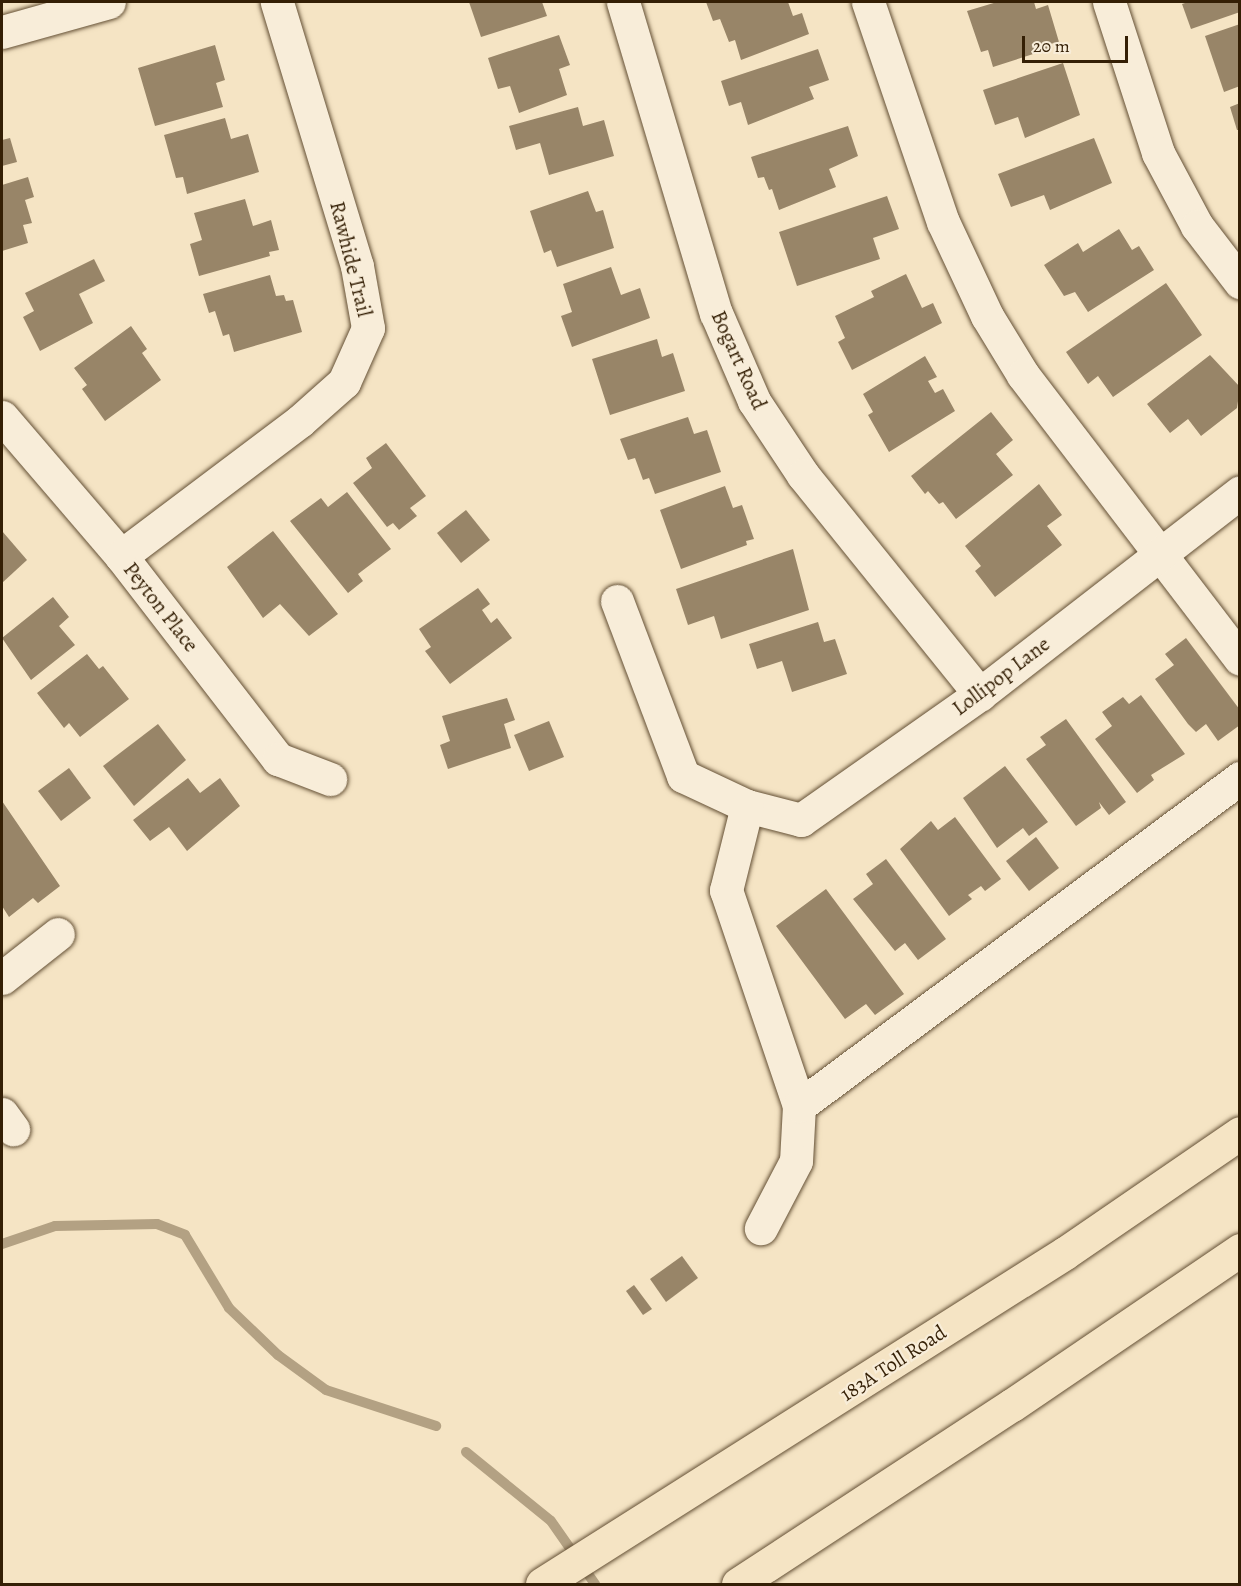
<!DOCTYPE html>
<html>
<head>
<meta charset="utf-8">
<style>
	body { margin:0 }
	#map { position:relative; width:1241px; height:1586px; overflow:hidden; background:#f5e4c4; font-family:Alegreya,serif }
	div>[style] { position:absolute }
	.stream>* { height:10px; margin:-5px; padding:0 5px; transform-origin:5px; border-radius:5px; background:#b3a183 }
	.building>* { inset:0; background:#988568 }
	.roads { filter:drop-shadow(0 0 2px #645035) drop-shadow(0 0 2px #645035) }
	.minor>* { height:33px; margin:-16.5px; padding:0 16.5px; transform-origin:16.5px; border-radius:16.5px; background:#f8edd9 }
	.highway>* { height:33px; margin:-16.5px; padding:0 16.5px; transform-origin:16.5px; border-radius:16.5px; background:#f5e4c4 }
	span { translate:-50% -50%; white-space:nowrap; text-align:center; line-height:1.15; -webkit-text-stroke:4.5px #f8edd9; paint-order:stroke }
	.street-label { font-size:21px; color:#341f05 }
	.frame { position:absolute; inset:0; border:3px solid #341f05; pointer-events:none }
	.scale { position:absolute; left:1022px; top:36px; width:106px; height:27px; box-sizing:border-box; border:3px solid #341f05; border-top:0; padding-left:8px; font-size:18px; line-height:21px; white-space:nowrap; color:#341f05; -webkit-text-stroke:4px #f8edd9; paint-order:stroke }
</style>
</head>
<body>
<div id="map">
	<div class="stream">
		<i style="left:2px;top:1244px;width:56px;rotate:-18.8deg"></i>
		<i style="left:55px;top:1226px;width:102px;rotate:-1.1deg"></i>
		<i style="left:157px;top:1224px;width:30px;rotate:21deg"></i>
		<i style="left:185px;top:1235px;width:85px;rotate:58.9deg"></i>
		<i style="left:229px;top:1308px;width:68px;rotate:43.8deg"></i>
		<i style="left:278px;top:1355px;width:59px;rotate:36.1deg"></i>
		<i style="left:326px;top:1390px;width:116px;rotate:18.1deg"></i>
		<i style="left:466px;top:1452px;width:109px;rotate:39.1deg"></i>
		<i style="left:551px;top:1521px;width:77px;rotate:55.1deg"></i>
	</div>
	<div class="building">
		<i style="clip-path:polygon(469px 2px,542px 2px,547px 16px,481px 37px)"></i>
		<i style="clip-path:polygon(706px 2px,788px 2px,793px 16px,802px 13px,809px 34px,741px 60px,735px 40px,729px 42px,720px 19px,713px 21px)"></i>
		<i style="clip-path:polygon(997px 2px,1034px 2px,1036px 9px,1048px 5px,1059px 42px,1050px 44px,1052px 48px,993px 67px,988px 50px,981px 52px,967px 11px)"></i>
		<i style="clip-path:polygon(1188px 2px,1240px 2px,1240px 12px,1191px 29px,1182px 4px)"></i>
		<i style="clip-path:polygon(1240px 24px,1240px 86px,1224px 92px,1205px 36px)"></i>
		<i style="clip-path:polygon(559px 35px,570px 65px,559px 69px,567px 95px,519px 113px,510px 86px,498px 89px,488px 58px)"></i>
		<i style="clip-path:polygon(215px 45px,225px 80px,216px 83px,223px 107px,155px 126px,138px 68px)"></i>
		<i style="clip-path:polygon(818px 49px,829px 80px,809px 87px,814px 99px,748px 125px,741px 102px,729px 106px,721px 81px)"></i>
		<i style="clip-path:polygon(1063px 63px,1080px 115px,1025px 138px,1018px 117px,995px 125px,983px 90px)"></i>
		<i style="clip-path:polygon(1240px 103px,1240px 130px,1237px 130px,1230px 107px)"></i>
		<i style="clip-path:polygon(578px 107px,583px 126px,604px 120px,614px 156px,549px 175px,540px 143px,516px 150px,509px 126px)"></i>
		<i style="clip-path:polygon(225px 118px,231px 139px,248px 134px,259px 172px,187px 194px,183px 177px,176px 178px,164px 135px)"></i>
		<i style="clip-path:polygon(848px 126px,858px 156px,829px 169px,836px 187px,779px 210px,772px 189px,769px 190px,764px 177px,758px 178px,751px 157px)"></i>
		<i style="clip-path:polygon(10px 138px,17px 162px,2px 166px,2px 140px)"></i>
		<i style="clip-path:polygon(1094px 138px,1112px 183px,1050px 210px,1044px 195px,1011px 207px,998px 174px)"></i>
		<i style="clip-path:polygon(28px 177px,34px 197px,25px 200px,32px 223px,23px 225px,28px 243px,2px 251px,2px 185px)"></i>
		<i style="clip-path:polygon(588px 191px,596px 212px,603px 210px,614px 248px,557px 267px,551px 250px,544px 253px,530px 211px)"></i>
		<i style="clip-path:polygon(887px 196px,899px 229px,873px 238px,880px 259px,797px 286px,779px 232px)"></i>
		<i style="clip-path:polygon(245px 199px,253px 226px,271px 220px,279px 250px,269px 252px,270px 256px,199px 276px,190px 244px,202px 240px,194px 213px)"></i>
		<i style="clip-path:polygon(1119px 229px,1132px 250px,1139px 246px,1154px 270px,1088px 312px,1075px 292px,1064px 296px,1044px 265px,1078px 243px,1083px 252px)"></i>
		<i style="clip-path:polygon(94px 259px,105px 281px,79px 294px,93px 323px,40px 351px,23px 317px,34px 311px,25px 293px)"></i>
		<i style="clip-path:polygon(611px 267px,621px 295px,640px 288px,650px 318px,572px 347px,561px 316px,572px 312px,563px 284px)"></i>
		<i style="clip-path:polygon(906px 274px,922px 308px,933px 303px,942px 323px,852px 370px,838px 342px,845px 338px,835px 316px,874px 297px,871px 291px)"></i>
		<i style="clip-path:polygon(270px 275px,276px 296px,284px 295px,286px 301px,293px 300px,302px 332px,234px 352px,229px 334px,223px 336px,215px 311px,209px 313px,203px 294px)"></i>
		<i style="clip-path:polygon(1166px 283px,1202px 335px,1113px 397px,1098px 376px,1088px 384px,1066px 352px)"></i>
		<i style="clip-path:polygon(131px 326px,147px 349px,142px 353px,161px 380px,105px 421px,82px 389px,87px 385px,74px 368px)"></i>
		<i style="clip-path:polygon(657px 339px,662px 357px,673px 353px,685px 391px,610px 415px,592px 359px)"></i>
		<i style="clip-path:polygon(1210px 355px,1240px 387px,1237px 408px,1201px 436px,1188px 419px,1170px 433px,1147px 404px)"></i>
		<i style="clip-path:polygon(925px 356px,937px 377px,928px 381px,935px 393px,943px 389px,955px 411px,889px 452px,868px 415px,873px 412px,863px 394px)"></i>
		<i style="clip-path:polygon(991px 412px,1013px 440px,996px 454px,1013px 475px,956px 519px,943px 502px,939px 504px,928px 491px,925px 494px,911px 476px)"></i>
		<i style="clip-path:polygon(688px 417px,694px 434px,707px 430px,721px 472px,655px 494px,649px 478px,643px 480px,635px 458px,628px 460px,620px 439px)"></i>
		<i style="clip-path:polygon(386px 443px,426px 496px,410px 508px,417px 516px,399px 530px,393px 523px,387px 527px,353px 483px,372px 468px,366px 458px)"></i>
		<i style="clip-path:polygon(1039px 484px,1062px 515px,1047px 526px,1062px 545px,995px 597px,975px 571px,981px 566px,965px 546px)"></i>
		<i style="clip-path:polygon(725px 486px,733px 508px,742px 505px,754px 539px,746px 541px,747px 545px,681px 569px,660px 510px)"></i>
		<i style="clip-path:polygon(347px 492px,391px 549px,358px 574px,363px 581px,348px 593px,290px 521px,321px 498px,328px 507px)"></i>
		<i style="clip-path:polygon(466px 510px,490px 540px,461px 563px,437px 533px)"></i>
		<i style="clip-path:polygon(2px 531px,27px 560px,2px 583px)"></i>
		<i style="clip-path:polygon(273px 531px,338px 614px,309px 636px,280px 604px,263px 618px,227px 567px)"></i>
		<i style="clip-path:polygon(793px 549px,809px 610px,721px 639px,714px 616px,688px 625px,676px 589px)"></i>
		<i style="clip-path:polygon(478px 588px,490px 604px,482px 610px,491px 623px,497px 618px,512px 638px,450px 684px,425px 651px,431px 647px,419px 629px)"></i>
		<i style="clip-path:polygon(53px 597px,69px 617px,59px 626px,75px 645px,31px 680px,2px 638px)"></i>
		<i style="clip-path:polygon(818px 622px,824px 642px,835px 639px,847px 674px,792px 692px,782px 661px,757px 669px,749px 644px)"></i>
		<i style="clip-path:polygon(1186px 638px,1240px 710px,1240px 725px,1218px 741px,1206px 724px,1196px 732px,1188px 724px,1155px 679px,1174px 665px,1165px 654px)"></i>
		<i style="clip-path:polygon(87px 654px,99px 669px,103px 666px,129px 699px,80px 737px,69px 723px,64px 728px,37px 693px)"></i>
		<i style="clip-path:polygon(1141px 695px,1185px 754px,1151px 775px,1154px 780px,1137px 793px,1095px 739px,1112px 726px,1102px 712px,1123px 697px,1129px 704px)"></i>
		<i style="clip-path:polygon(507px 698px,515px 720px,504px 724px,511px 748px,448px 769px,440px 745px,450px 741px,442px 716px)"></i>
		<i style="clip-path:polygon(1066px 719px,1126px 802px,1109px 815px,1099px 802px,1101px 808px,1076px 826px,1026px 759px,1046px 745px,1040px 737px)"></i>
		<i style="clip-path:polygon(549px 721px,564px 757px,529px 771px,514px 735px)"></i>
		<i style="clip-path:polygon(158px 724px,186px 760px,134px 806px,103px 766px)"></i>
		<i style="clip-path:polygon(1005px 766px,1048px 822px,1029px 836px,1023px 828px,997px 848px,963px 798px)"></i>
		<i style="clip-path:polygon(69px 768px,91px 798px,61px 821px,38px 791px)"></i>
		<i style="clip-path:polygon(188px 778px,200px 793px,220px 778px,240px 806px,187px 851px,169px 827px,150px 841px,133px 820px)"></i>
		<i style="clip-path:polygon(2px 801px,60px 886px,38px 903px,33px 898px,9px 917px,2px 906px)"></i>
		<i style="clip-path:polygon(955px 817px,1001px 879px,985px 891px,981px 886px,968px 895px,972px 899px,949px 916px,900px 849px,931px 821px,938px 830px)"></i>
		<i style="clip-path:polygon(1036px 837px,1059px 868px,1029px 891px,1006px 861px)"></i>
		<i style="clip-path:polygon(886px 859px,946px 939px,918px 960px,905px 943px,895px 951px,853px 899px,873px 884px,866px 874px)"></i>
		<i style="clip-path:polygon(826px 889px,904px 994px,875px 1015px,866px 1004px,845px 1019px,776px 926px)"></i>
		<i style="clip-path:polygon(682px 1256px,698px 1278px,666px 1302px,650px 1279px)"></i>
		<i style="clip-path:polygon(634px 1285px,652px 1309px,643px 1315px,626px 1291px)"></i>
	</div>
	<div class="roads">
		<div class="minor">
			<i style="left:623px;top:2px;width:325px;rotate:73.4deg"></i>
			<i style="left:716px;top:313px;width:96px;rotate:66.6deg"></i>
			<i style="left:754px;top:401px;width:89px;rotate:56.5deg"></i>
			<i style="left:803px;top:475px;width:282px;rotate:51.1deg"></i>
			<i style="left:868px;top:2px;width:232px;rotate:71.2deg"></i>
			<i style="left:943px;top:222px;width:104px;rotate:64.9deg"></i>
			<i style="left:987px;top:316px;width:69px;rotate:58.6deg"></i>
			<i style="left:1023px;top:375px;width:357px;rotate:52.6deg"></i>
			<i style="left:1109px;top:2px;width:159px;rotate:72deg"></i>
			<i style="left:1158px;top:153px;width:83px;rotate:61.9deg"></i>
			<i style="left:1197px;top:226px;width:71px;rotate:52.5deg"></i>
			<i style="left:2px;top:32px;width:111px;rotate:-15.7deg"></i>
			<i style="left:2px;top:417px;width:183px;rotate:49.4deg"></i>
			<i style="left:121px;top:556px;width:257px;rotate:52.3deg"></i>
			<i style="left:278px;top:759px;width:56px;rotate:21deg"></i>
			<i style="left:121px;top:556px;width:224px;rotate:-37deg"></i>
			<i style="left:300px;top:421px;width:59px;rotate:-41.6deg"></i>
			<i style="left:344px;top:382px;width:59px;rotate:-66deg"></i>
			<i style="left:368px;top:328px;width:63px;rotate:-100.1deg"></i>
			<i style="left:357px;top:266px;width:276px;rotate:-106.9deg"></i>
			<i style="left:617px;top:601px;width:187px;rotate:69.3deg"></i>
			<i style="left:683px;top:776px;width:71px;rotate:25.1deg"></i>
			<i style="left:747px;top:806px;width:56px;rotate:14.5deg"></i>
			<i style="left:801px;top:820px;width:219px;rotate:-35.1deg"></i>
			<i style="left:980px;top:694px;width:329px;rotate:-37.8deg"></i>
			<i style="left:747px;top:806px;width:87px;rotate:104deg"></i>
			<i style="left:726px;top:890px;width:228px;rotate:71.3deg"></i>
			<i style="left:799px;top:1106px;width:55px;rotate:93.1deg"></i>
			<i style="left:796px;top:1161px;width:76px;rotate:117.6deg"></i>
			<i style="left:2px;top:978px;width:71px;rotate:-38.2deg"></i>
			<i style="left:799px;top:1106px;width:550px;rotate:-36.64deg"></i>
			<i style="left:2px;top:1114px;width:19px;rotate:54deg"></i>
		</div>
		<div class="highway">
			<i style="left:542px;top:1584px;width:619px;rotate:-32.33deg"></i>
			<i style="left:1065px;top:1253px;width:212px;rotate:-34.4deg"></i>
			<i style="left:738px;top:1584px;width:327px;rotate:-33.2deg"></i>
			<i style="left:1012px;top:1405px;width:276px;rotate:-34.2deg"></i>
		</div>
	</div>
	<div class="street-label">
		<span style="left:351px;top:259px;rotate:76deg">Rawhide Trail</span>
		<span style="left:739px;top:360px;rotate:66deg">Bogart Road</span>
		<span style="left:161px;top:607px;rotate:52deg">Peyton Place</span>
		<span style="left:1001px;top:676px;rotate:-37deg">Lollipop Lane</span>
		<span style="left:893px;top:1363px;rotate:-33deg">183A Toll Road</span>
	</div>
	<div class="frame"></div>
	<div class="scale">20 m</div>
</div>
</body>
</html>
